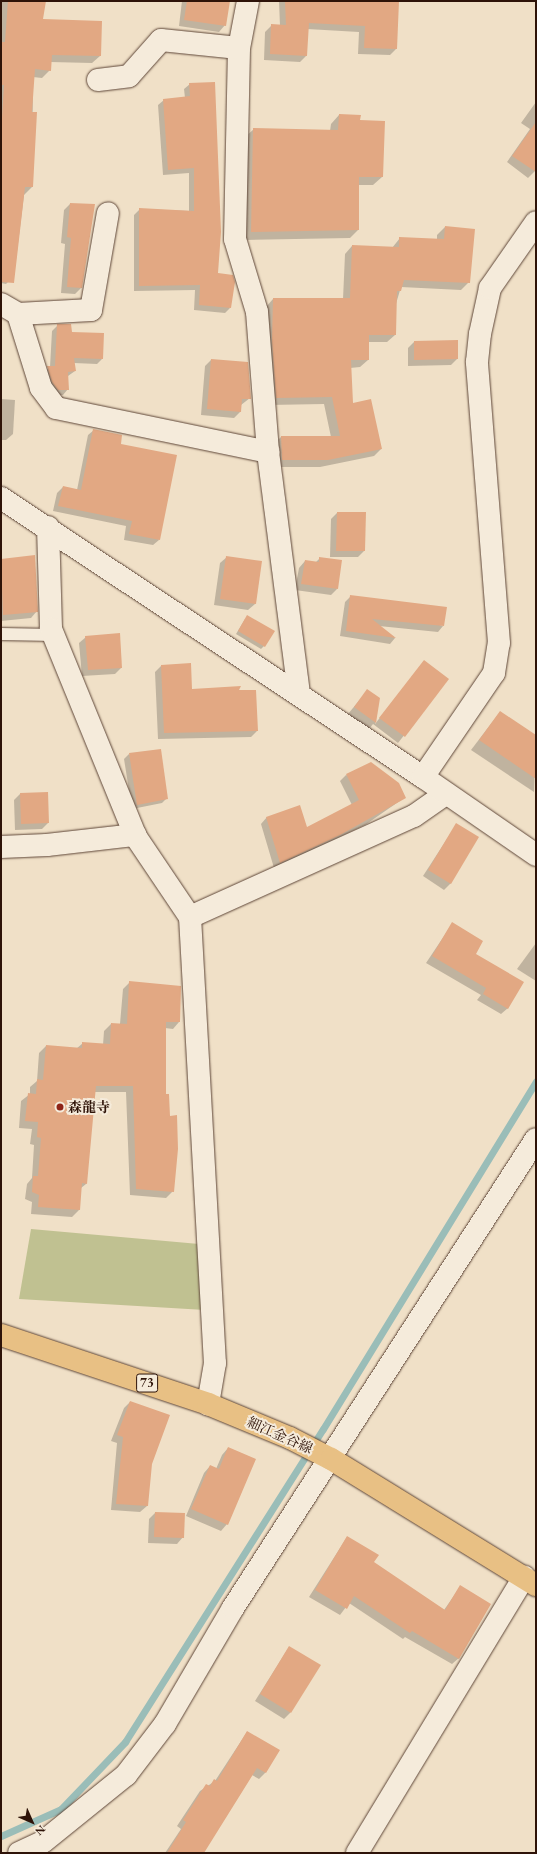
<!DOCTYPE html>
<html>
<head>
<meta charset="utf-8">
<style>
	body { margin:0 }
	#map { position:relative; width:537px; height:1854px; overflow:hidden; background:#f0e0c7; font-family:"EB Garamond","Noto Serif JP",serif }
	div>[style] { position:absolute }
	.green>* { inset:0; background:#c0c191 }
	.shadow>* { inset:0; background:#0003 }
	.stream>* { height:7px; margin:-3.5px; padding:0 3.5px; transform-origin:3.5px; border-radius:3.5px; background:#9abdb8 }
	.building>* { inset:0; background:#e2a883 }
	.roads { filter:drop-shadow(0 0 1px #5e4638) drop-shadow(0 0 1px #5e4638) }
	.lane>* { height:12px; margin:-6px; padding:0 6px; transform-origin:6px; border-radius:6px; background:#f5ebdb }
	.street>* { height:22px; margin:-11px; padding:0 11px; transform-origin:11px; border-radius:11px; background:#f5ebdb }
	.secondary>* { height:22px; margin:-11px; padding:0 11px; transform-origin:11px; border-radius:11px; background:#f5ebdb }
	.primary>* { height:22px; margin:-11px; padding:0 11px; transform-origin:11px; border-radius:11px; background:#e8c084 }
	.dots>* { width:11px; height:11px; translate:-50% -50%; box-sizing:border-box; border:2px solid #f5ebdb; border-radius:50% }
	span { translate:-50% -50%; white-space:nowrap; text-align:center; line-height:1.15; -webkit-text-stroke:4px #f5ebdb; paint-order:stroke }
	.shield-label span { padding:1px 3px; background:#f5ebdb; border:1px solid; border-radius:3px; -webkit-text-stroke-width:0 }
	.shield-label { font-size:13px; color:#2e1308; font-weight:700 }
	.poi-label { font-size:14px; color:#2e1308; font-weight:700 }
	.left { translate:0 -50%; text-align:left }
	.street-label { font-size:14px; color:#2e1308 }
	.frame { position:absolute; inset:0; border:2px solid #2e1308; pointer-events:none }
	.north { position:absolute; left:12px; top:1802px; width:40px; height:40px; -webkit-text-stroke:3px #f5ebdb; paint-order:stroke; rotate:135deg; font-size:11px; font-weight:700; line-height:16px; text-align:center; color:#2e1308 }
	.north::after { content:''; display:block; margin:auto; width:14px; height:18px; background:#2e1308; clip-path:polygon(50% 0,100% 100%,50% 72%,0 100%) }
</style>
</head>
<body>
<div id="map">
	<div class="green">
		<i style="clip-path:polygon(31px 1229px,199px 1244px,205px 1310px,19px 1299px)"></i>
	</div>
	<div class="shadow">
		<i style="clip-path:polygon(1px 1px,45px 1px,42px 20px,100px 56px,92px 63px,50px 62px,50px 70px,42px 78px,33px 77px,32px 187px,24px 195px,14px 276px,6px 284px,1px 283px)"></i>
		<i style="clip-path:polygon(182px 1px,229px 1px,225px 25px,219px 32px,179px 26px)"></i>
		<i style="clip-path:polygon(279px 1px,398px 1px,396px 49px,390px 55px,358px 54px,359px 32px,307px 29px,306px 56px,300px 62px,264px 60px,265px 32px,272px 25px,280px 26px)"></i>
		<i style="clip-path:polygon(190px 84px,217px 274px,230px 308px,225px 313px,194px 310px,195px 290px,134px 291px,134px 215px,140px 209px,189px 211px,189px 173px,163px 175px,158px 105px,164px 100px,185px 98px,184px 89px)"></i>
		<i style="clip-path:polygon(536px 102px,536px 170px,528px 178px,507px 162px,530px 129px,521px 123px)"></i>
		<i style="clip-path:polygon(339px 115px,359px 121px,382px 177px,373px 185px,358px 185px,358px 230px,350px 238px,243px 240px,245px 137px,254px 129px,330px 131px,331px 124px)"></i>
		<i style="clip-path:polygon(70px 204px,94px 205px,81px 288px,75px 294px,61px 293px,65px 244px,61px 243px,64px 210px)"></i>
		<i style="clip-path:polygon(445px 227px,469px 282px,461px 290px,401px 287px,395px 307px,395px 335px,387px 342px,368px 342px,368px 360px,360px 367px,350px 368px,352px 404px,381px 449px,374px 456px,320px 467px,274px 467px,273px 445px,281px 437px,331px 437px,324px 404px,269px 405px,266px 307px,273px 299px,343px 299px,345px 254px,352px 246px,392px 248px,400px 238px,437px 240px,437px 235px)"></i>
		<i style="clip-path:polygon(58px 325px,102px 359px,97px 364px,74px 363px,75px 371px,68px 376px,68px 389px,63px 395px,53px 395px,43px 373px,50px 367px,52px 331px)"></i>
		<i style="clip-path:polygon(414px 342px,457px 359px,451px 365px,408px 366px,408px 348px)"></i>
		<i style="clip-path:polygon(211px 360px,250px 398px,241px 405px,241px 411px,234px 418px,201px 415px,205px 366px)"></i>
		<i style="clip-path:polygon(1px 399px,15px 400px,13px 434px,6px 440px,1px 440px)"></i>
		<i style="clip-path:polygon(94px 430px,119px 445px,159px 540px,153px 545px,124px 540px,126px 526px,53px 511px,57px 493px,63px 487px,77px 490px,88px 435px)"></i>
		<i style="clip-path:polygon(337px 513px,365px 513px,364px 551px,358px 557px,330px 557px,331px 519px)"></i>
		<i style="clip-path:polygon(34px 556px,37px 611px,31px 618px,1px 621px,1px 560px)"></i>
		<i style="clip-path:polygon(227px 557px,261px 562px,255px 604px,248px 610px,214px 605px,220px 563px)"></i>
		<i style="clip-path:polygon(320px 558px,337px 589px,331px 595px,295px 590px,299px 568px,305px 561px,315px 563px)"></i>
		<i style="clip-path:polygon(351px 596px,443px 626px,438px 632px,379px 626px,395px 638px,390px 644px,340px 636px,345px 602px)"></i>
		<i style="clip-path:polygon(245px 619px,264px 646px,261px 649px,236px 634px)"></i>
		<i style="clip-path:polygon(86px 637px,121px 668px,115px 674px,82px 676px,79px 643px)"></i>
		<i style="clip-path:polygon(424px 661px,448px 679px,398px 743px,373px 724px,369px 729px,348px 714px,367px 691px,378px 699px,375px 724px)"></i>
		<i style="clip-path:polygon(161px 666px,191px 690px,237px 691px,257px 731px,251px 737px,158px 739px,155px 672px)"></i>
		<i style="clip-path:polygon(500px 712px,536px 736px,534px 792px,471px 750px)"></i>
		<i style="clip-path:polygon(129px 754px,167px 798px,162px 803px,132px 809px,124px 759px)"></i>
		<i style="clip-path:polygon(346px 775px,404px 798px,365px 825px,274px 868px,261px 824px,267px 817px,307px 829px,352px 805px,340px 781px)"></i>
		<i style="clip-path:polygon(47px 793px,48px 823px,42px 829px,15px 830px,14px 800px,20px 794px)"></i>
		<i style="clip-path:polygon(456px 825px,451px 883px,444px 890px,423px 876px)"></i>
		<i style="clip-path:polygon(452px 924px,508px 1008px,501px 1014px,477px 1000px,481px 995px,426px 963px)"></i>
		<i style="clip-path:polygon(536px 943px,536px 981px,517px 969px)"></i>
		<i style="clip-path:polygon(130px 982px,179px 1022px,173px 1029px,165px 1028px,165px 1095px,173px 1191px,166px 1198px,130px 1195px,126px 1092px,94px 1092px,86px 1184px,81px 1188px,79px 1210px,72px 1217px,31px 1214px,32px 1202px,25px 1199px,27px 1184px,32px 1178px,34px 1145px,30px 1144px,32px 1129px,19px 1128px,21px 1101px,30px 1094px,30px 1087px,37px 1081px,39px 1053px,46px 1046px,76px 1049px,83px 1043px,103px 1045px,104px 1031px,111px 1024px,120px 1024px,123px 989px)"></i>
		<i style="clip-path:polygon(130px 1402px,151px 1464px,147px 1506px,140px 1512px,111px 1510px,117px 1443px,111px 1441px,124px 1408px)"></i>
		<i style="clip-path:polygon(228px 1448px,227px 1524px,221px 1531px,186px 1516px,204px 1473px,210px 1466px,216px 1469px,222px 1455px)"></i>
		<i style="clip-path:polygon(155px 1513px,183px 1537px,177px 1544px,148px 1543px,149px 1519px)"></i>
		<i style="clip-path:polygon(347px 1537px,373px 1563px,444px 1610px,460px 1587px,459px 1658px,452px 1664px,405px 1637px,403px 1639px,349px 1603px,340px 1615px,309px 1597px)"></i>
		<i style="clip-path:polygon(289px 1647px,290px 1713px,284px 1719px,255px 1701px)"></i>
		<i style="clip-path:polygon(247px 1732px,278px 1751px,265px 1773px,259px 1779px,252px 1775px,203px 1853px,165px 1853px,181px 1829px,177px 1826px,200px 1791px,215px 1781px)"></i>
	</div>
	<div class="stream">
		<i style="left:1px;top:1836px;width:66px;rotate:-24.2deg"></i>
		<i style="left:61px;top:1809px;width:93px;rotate:-46.3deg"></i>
		<i style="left:125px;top:1742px;width:370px;rotate:-57.7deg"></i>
		<i style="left:323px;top:1429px;width:408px;rotate:-58.5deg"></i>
	</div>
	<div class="building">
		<i style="clip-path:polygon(8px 1px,46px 1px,43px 19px,102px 21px,101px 56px,52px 55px,51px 71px,35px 69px,32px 112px,37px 112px,33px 187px,25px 187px,14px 283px,1px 282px,1px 134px,4px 85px,1px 85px,1px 42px,5px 42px)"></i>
		<i style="clip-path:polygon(187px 1px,230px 1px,226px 26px,184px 20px)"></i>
		<i style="clip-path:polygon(285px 1px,399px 1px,397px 49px,364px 48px,365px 26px,309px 23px,307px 56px,270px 54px,271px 24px,286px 25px)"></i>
		<i style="clip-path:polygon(215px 82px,221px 232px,218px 273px,233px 275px,235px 282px,231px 308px,199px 305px,200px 285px,139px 286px,139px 208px,194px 211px,194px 168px,168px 170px,163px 99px,190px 96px,189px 83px)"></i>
		<i style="clip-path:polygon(339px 114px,361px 115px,360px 120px,385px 121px,383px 177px,359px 177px,359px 230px,251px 232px,253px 128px,338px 130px)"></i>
		<i style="clip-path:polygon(536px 122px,536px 172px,512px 156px)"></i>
		<i style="clip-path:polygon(70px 203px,95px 204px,82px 288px,67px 287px,71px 238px,67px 237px)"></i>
		<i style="clip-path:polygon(445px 226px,475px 229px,470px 283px,404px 280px,401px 291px,397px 291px,396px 335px,369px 335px,369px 360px,351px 360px,353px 403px,371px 399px,382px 449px,328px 460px,282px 460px,281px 436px,340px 436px,332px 397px,276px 398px,272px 341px,273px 298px,350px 298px,352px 245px,399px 247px,399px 237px,444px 239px)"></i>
		<i style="clip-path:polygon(57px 324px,71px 324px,72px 332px,104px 333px,103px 359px,74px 358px,76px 371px,68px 372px,69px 390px,58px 390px,52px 382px,47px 366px,55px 366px)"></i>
		<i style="clip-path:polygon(458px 340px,458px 359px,414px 360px,414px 341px)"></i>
		<i style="clip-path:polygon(211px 359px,248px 362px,251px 399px,242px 399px,241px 412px,207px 409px)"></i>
		<i style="clip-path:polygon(93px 429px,122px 435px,121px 444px,177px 455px,160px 540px,129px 534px,132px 521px,58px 506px,63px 486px,81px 490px)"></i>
		<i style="clip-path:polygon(337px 512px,366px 512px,365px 551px,336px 551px)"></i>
		<i style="clip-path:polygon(35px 555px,38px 612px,3px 615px,1px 559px)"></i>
		<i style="clip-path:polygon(226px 556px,262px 561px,256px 604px,220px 599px)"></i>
		<i style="clip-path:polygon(319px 557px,342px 560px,338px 589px,301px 584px,305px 560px,319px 562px)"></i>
		<i style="clip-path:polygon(350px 595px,447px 607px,444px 626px,372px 619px,396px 638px,346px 631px)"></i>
		<i style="clip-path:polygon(247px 615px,275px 631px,265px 647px,238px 631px)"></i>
		<i style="clip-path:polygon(120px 633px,122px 668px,88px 670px,85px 636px)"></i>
		<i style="clip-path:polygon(424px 660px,449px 679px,405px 737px,379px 718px)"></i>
		<i style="clip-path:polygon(191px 663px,192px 689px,241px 686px,239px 690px,256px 690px,258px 731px,164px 733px,161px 665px)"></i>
		<i style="clip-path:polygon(367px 689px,380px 698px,376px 723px,354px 707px)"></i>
		<i style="clip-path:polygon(500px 711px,536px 735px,536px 779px,479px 740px)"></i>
		<i style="clip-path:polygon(161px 749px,168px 799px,137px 805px,129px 753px)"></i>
		<i style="clip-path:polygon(371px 762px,399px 783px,406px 798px,340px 835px,280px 863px,266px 817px,300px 805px,307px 827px,359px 800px,346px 774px)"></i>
		<i style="clip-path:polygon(48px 792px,49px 823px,21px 824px,20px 793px)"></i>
		<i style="clip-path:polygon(456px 823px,479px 837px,451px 884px,428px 870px)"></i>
		<i style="clip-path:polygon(452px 922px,483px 941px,476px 954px,524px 982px,508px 1009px,483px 994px,486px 988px,432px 956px)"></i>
		<i style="clip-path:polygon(129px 981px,181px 986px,180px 1022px,166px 1022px,166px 1094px,169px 1094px,170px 1116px,177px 1115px,178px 1149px,174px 1192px,136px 1189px,133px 1086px,96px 1086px,87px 1184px,82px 1183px,80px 1210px,38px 1207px,39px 1195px,32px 1192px,33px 1176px,38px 1176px,41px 1138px,37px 1137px,38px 1122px,25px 1121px,28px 1093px,36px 1094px,37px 1079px,43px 1080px,46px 1045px,82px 1048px,82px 1042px,110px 1044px,111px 1023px,127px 1024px)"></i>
		<i style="clip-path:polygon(130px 1401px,170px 1415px,152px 1464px,148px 1506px,116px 1504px,123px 1437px,117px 1435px)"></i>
		<i style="clip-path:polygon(228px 1447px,256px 1459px,228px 1525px,191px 1509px,210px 1465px,219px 1469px)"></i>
		<i style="clip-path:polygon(155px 1512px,185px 1513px,184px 1538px,154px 1537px)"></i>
		<i style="clip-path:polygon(347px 1536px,379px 1555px,374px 1562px,445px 1610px,460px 1585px,491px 1604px,459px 1659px,412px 1631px,410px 1633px,354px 1596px,347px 1609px,315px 1590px)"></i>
		<i style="clip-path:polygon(289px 1646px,321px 1665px,291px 1713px,260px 1694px)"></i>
		<i style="clip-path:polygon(247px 1731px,280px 1750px,266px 1773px,257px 1768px,204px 1853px,167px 1853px,186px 1822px,183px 1820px,206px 1784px,210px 1786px,214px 1779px,217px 1781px)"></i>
	</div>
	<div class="roads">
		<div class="lane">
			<i style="left:1px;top:634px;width:53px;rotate:1.1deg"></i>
		</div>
		<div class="street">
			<i style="left:248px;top:1px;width:48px;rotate:100.8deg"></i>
			<i style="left:239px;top:48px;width:191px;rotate:91.2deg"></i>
			<i style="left:235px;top:239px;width:76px;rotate:73.2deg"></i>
			<i style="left:257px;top:312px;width:140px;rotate:85.5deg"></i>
			<i style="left:268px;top:452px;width:244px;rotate:82.7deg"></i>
			<i style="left:98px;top:80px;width:31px;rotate:-7deg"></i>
			<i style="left:129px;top:76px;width:48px;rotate:-48.4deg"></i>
			<i style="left:161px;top:40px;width:78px;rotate:5.9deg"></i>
			<i style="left:1px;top:304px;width:20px;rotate:30deg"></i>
			<i style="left:18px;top:314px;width:77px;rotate:72.7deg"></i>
			<i style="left:41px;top:388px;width:25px;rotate:53deg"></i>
			<i style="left:56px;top:408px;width:217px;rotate:11.7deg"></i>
			<i style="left:18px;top:314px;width:73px;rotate:-3.1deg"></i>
			<i style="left:91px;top:310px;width:98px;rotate:-80.1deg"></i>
			<i style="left:48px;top:527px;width:102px;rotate:88.3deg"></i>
			<i style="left:51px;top:629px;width:225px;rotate:67.8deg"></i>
			<i style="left:136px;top:837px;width:97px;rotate:56deg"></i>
			<i style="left:190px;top:917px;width:447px;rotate:86.8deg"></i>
			<i style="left:215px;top:1363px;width:42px;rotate:99.7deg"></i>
			<i style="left:423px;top:777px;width:126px;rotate:-55.7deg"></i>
			<i style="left:494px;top:673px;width:30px;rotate:-81deg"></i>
			<i style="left:499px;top:643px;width:282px;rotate:-94.5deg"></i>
			<i style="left:477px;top:362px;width:28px;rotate:-84deg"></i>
			<i style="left:480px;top:334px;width:47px;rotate:-77.7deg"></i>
			<i style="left:490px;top:288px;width:80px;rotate:-55.1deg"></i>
			<i style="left:1px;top:847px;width:46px;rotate:-2.5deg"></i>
			<i style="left:47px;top:845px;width:89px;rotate:-6.5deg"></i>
			<i style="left:190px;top:917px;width:246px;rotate:-24.3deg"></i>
			<i style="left:414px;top:816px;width:39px;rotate:-35deg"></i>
			<i style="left:19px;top:1853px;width:26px;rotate:-25deg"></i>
			<i style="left:43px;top:1842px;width:107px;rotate:-38.9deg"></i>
			<i style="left:126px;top:1775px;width:64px;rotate:-52.6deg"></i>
			<i style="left:165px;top:1724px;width:134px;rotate:-59.6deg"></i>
			<i style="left:233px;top:1608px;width:558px;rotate:-57.14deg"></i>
			<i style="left:357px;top:1853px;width:323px;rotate:-58.8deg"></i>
		</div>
		<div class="secondary">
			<i style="left:1px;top:498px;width:506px;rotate:33.47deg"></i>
			<i style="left:423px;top:777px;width:137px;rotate:34.6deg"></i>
		</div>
		<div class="primary">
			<i style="left:1px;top:1335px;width:218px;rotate:18.4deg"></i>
			<i style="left:208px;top:1404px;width:89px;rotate:22.5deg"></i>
			<i style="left:290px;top:1438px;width:46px;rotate:27.1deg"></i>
			<i style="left:331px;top:1459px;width:241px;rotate:31.6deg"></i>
		</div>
	</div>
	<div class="dots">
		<i style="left:60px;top:1107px;background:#8f2418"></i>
	</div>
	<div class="shield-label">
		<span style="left:147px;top:1383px">73</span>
	</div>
	<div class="poi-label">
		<span class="left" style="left:68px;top:1107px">森龍寺</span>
	</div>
	<div class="street-label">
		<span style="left:280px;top:1435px;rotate:24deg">細江金谷線</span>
	</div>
	<div class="frame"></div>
	<div class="north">N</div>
</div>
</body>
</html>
